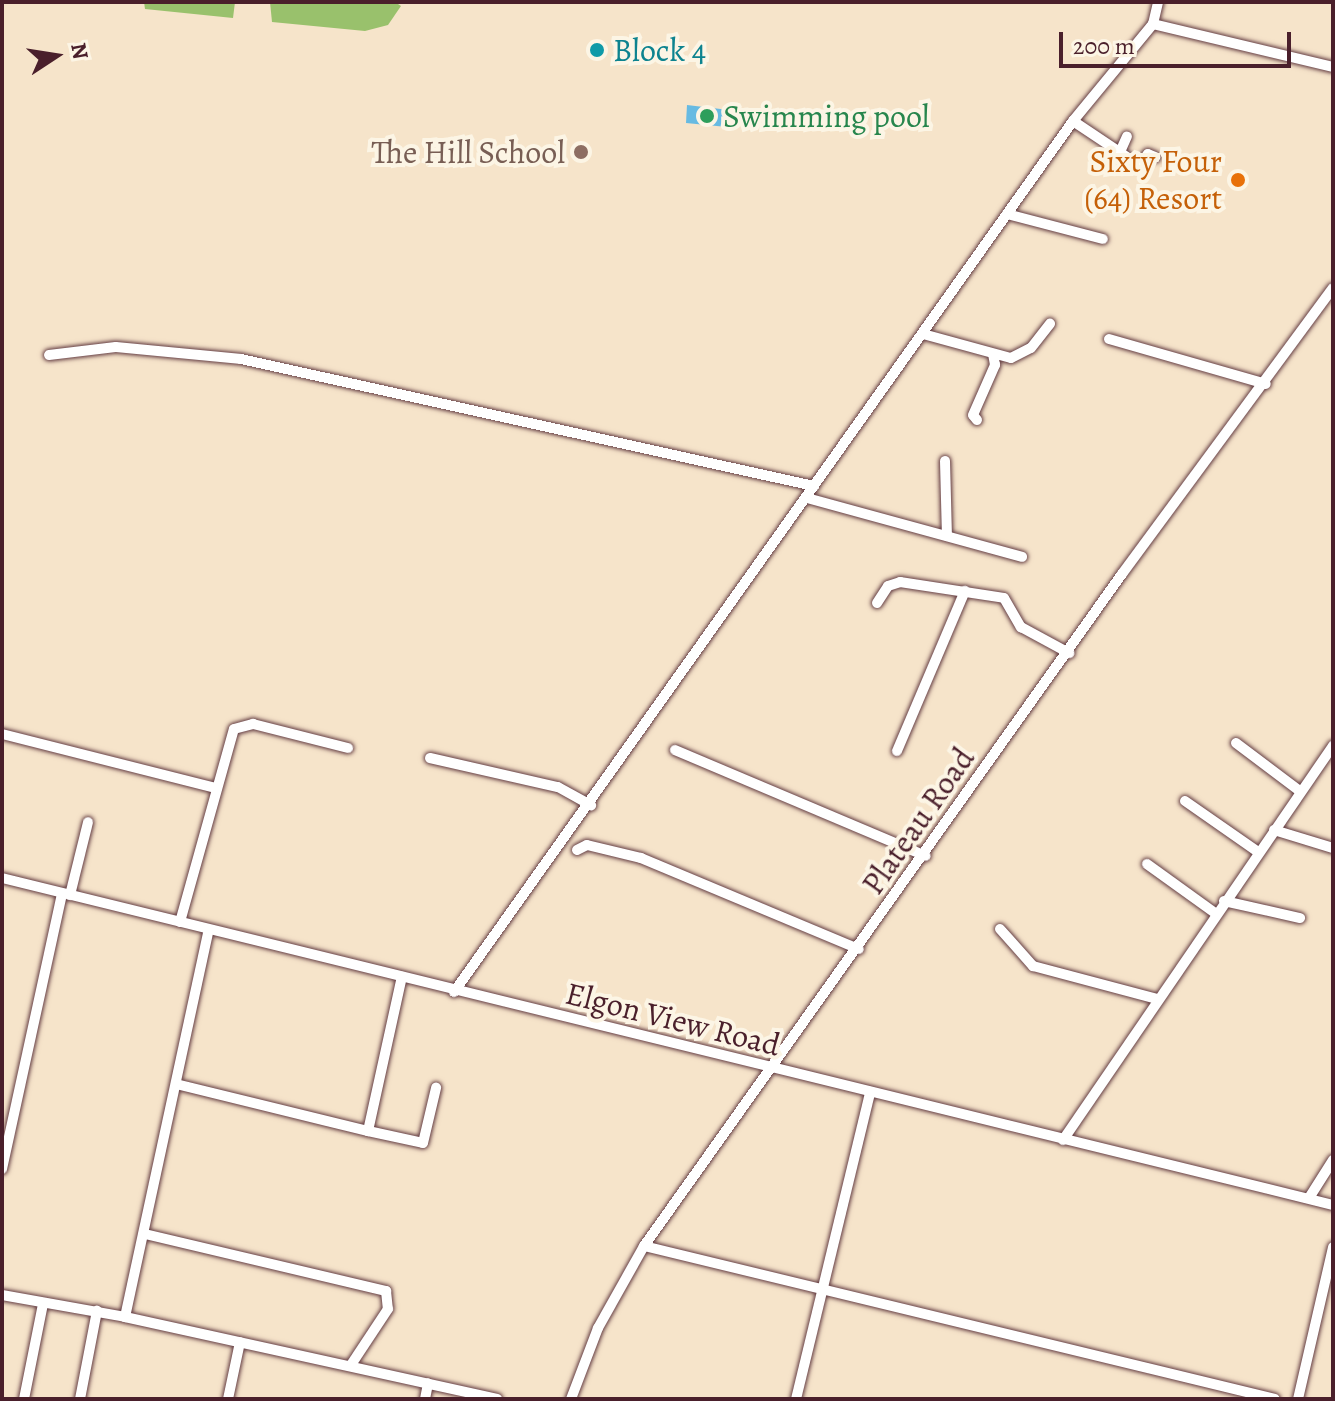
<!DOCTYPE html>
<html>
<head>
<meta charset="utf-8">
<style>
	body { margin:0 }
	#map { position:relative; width:1335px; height:1401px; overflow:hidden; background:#f6e4ca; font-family:Alegreya,serif }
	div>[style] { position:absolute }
	.green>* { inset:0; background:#99c16c }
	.water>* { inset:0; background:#67bae2 }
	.roads { filter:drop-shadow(0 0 2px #643d43) drop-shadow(0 0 2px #643d43) }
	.minor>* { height:10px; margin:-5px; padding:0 5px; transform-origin:5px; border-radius:5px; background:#fff }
	.dots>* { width:22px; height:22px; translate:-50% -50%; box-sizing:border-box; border:4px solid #fcf5e5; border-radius:50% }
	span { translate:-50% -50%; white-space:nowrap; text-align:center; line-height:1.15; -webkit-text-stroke:8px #fcf5e5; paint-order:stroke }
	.culture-label { font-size:32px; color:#0d838f }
	.left { translate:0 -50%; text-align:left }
	.leisure-label { font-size:32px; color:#27864d }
	.education-label { font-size:32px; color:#785e54 }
	.right { translate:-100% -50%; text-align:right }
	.food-label { font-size:32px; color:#c56008 }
	.street-label { font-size:32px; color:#4a1f2b }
	.frame { position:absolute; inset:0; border:4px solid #4a1f2b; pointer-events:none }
	.north { position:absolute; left:16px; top:16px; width:80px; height:80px; -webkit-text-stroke:6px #fcf5e5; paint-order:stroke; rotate:78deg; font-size:22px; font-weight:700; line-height:32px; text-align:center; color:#4a1f2b }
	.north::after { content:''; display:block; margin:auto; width:28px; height:36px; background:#4a1f2b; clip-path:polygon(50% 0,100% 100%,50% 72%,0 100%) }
	.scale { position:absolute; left:1059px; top:32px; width:232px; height:36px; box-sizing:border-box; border:4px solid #4a1f2b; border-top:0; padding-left:10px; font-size:24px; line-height:28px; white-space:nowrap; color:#4a1f2b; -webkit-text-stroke:6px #fcf5e5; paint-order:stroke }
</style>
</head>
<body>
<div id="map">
	<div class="green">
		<i style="clip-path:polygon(144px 2px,235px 2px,233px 18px,145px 9px)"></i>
		<i style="clip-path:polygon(270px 2px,395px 2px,401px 6px,388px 25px,365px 31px,272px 22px)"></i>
	</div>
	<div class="water">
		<i style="clip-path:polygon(687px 105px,729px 110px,727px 127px,686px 123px)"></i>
	</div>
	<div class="roads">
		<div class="minor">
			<i style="left:1153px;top:24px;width:185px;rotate:13.4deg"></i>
			<i style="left:1073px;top:121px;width:79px;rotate:33.7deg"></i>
			<i style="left:1139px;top:165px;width:14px;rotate:-51deg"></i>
			<i style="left:1148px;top:154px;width:8px;rotate:23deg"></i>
			<i style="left:1120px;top:152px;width:17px;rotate:-66deg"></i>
			<i style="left:1007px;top:214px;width:99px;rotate:14.6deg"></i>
			<i style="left:923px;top:334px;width:91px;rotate:15.3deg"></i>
			<i style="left:1011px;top:358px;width:22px;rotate:-27deg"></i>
			<i style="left:1031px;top:348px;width:31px;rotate:-52deg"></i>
			<i style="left:1109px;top:339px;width:163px;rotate:16deg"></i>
			<i style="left:49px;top:355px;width:67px;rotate:-6.8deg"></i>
			<i style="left:116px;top:347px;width:126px;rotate:5.5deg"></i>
			<i style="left:241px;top:359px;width:587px;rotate:12.5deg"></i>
			<i style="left:977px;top:420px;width:6px;rotate:-129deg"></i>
			<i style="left:973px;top:415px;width:55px;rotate:-66.3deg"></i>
			<i style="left:995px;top:365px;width:11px;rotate:-100deg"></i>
			<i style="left:945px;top:461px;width:75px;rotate:88.5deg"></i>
			<i style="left:807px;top:498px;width:223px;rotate:15.3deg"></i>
			<i style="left:877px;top:603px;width:20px;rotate:-57deg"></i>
			<i style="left:888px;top:586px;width:13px;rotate:-18deg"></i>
			<i style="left:900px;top:582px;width:105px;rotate:8.7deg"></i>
			<i style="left:1004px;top:598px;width:34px;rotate:60deg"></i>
			<i style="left:1021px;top:627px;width:55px;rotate:28.4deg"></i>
			<i style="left:2px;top:734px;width:221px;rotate:14.2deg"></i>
			<i style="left:1236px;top:743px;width:81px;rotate:37deg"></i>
			<i style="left:675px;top:750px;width:272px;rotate:22.9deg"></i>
			<i style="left:897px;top:751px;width:174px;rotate:-67deg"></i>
			<i style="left:430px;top:758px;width:131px;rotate:12.8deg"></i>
			<i style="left:558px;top:787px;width:38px;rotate:29deg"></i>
			<i style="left:1185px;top:801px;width:89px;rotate:34.9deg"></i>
			<i style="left:1274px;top:830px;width:62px;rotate:17deg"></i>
			<i style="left:577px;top:850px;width:11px;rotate:-27deg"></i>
			<i style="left:587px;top:845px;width:56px;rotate:13.5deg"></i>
			<i style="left:641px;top:858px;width:236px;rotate:22.7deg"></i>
			<i style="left:1147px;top:864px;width:84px;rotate:35.8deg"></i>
			<i style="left:2px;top:878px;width:1371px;rotate:13.8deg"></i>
			<i style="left:70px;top:895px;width:75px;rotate:-76.1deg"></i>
			<i style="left:1224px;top:901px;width:78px;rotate:12.6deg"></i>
			<i style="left:180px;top:922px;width:200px;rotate:-74.4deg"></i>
			<i style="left:234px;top:729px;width:20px;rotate:-15deg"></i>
			<i style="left:253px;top:724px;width:98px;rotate:14.2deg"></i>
			<i style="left:1000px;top:929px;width:50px;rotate:48.3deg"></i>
			<i style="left:1033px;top:966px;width:128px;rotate:14.9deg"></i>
			<i style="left:454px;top:992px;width:1069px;rotate:-54.6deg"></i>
			<i style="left:1073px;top:121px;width:126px;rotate:-50.5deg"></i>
			<i style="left:1153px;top:24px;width:23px;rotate:-77deg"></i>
			<i style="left:176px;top:1084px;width:198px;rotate:13.8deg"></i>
			<i style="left:368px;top:1131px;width:158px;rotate:-77.6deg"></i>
			<i style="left:368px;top:1131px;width:56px;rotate:12.3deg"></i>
			<i style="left:423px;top:1143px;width:57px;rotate:-76.7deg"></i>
			<i style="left:1063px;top:1140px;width:478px;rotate:-55.6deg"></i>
			<i style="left:2px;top:1169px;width:282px;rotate:-77.7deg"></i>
			<i style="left:1309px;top:1198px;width:45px;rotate:-57.7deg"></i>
			<i style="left:145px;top:1234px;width:248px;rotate:13.3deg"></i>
			<i style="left:386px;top:1291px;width:18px;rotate:84deg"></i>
			<i style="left:388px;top:1309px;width:67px;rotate:123.5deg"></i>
			<i style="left:644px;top:1246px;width:649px;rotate:13.63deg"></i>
			<i style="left:2px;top:1295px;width:125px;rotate:10.1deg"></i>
			<i style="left:125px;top:1317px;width:381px;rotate:12.4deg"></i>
			<i style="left:125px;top:1317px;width:396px;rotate:-77.8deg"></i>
			<i style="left:24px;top:1399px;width:97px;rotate:-78.7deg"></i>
			<i style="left:80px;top:1399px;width:90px;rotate:-79.1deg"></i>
			<i style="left:228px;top:1399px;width:58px;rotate:-78.1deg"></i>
			<i style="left:425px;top:1399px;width:16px;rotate:-79deg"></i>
			<i style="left:571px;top:1399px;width:76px;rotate:-69.2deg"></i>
			<i style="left:598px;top:1328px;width:94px;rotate:-60.7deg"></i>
			<i style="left:644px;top:1246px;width:825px;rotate:-54.58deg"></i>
			<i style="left:1122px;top:574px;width:355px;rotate:-53.6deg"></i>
			<i style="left:796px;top:1399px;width:316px;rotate:-76.4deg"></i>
			<i style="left:1298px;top:1399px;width:156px;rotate:-77deg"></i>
		</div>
	</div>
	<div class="dots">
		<i style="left:597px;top:50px;background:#0f9aa8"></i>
		<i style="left:707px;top:116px;background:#2e9e5b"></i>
		<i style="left:581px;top:152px;background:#8d6e63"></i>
		<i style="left:1238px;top:180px;background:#e8710a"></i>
	</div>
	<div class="culture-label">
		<span class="left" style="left:613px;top:50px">Block 4</span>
	</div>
	<div class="leisure-label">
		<span class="left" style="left:723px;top:116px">Swimming pool</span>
	</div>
	<div class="education-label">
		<span class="right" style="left:565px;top:152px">The Hill School</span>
	</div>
	<div class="food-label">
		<span class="right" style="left:1222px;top:180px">Sixty Four<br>(64) Resort</span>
	</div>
	<div class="street-label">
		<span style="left:918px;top:821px;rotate:-55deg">Plateau Road</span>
		<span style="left:673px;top:1019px;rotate:14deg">Elgon View Road</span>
	</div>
	<div class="frame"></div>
	<div class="north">N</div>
	<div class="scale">200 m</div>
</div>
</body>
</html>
